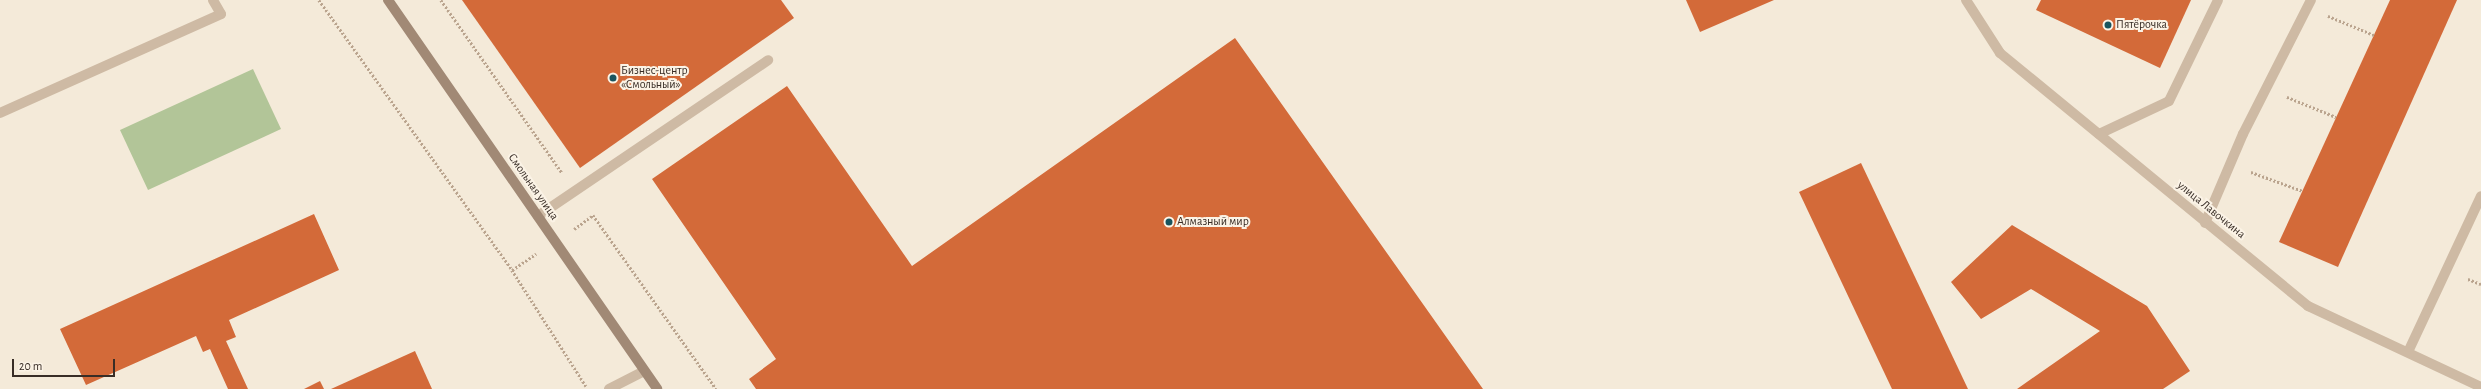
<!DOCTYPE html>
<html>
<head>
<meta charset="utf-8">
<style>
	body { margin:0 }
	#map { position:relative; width:2481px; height:389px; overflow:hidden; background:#f4ead9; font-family:"Alegreya Sans",sans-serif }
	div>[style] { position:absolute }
	.green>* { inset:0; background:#b2c598 }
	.building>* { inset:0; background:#d36a39 }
	.path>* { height:2.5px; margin-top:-1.25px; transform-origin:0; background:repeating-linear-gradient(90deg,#baa48e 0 2px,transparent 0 4px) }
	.lane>* { height:10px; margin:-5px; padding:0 5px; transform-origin:5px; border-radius:5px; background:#cebaa4 }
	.street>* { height:10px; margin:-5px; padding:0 5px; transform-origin:5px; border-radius:5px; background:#cebaa4 }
	.secondary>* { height:10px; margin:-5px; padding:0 5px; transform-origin:5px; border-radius:5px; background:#a18975 }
	.dots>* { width:11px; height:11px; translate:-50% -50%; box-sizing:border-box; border:2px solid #fbf3e6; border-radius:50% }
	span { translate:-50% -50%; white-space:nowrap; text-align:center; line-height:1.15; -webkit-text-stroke:4px #fbf3e6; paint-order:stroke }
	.poi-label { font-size:12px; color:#382d26 }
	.left { translate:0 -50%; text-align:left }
	.street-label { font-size:12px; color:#382d26 }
	.scale { position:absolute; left:12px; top:359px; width:103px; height:18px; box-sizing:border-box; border:2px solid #382d26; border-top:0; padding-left:5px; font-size:12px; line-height:14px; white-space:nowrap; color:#382d26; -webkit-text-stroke:3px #fbf3e6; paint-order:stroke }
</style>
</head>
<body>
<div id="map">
	<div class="green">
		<i style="clip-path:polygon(253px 69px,281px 129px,148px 190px,120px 130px)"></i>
	</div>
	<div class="building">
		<i style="clip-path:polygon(462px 0,781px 0,794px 18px,580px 168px)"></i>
		<i style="clip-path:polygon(1686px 0,1774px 0,1700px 32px)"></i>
		<i style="clip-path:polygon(2041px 0,2191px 0,2160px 68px,2036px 10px)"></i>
		<i style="clip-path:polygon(2390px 0,2457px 0,2338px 267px,2279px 242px)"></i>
		<i style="clip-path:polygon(1235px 38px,1483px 389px,756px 389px,749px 379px,776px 359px,652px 179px,787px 86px,912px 266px)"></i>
		<i style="clip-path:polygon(1861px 163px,1968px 389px,1892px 389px,1799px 192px)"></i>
		<i style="clip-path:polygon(314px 214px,339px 270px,229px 320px,236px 337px,226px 341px,248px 389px,228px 389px,210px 349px,203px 352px,196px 336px,86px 385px,60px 329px)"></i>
		<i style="clip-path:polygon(2012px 225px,2147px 306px,2190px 371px,2163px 389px,2017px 389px,2100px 331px,2031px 289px,1981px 319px,1951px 282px)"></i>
		<i style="clip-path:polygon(415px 351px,432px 389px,331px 389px)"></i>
		<i style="clip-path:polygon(320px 381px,324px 389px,304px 389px)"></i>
	</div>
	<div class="path">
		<i style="left:319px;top:0;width:332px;rotate:54.4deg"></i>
		<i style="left:512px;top:270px;width:138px;rotate:57.5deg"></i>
		<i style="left:441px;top:0;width:211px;rotate:55deg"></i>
		<i style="left:2328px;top:16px;width:50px;rotate:22.4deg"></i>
		<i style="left:2287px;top:97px;width:53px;rotate:22.2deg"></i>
		<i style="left:2251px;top:172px;width:55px;rotate:20.1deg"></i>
		<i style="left:574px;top:229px;width:24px;rotate:-36deg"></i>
		<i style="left:593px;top:215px;width:213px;rotate:54.7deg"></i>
		<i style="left:512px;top:270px;width:29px;rotate:-34deg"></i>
		<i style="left:2468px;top:279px;width:14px;rotate:21deg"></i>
	</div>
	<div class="lane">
		<i style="left:0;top:113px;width:242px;rotate:-24.1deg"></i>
		<i style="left:221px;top:14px;width:16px;rotate:-120deg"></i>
		<i style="left:2099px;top:134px;width:77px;rotate:-25.2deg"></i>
		<i style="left:2169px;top:101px;width:112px;rotate:-64.1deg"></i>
		<i style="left:538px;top:216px;width:278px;rotate:-34.1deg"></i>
		<i style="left:2205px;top:223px;width:97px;rotate:-66.9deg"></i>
		<i style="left:2243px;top:134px;width:150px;rotate:-63.1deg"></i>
		<i style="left:2408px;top:352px;width:172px;rotate:-64.9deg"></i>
		<i style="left:609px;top:389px;width:39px;rotate:-27deg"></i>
	</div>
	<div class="street">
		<i style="left:1966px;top:0;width:63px;rotate:57.3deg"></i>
		<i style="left:2000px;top:53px;width:399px;rotate:39.4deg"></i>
		<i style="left:2308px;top:306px;width:191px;rotate:25.1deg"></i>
	</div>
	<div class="secondary">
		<i style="left:388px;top:0;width:473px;rotate:55.3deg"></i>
	</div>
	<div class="dots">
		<i style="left:2108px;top:25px;background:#18545e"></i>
		<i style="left:613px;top:78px;background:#18545e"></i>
		<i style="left:1169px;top:222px;background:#18545e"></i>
	</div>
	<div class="poi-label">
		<span class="left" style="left:2116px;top:25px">Пятёрочка</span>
		<span class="left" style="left:621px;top:78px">Бизнес-центр<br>«Смольный»</span>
		<span class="left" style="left:1177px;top:222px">Алмазный мир</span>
	</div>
	<div class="street-label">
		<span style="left:533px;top:187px;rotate:55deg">Смольная улица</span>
		<span style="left:2211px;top:210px;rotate:39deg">улица Лавочкина</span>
	</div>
	<div class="scale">20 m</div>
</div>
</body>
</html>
